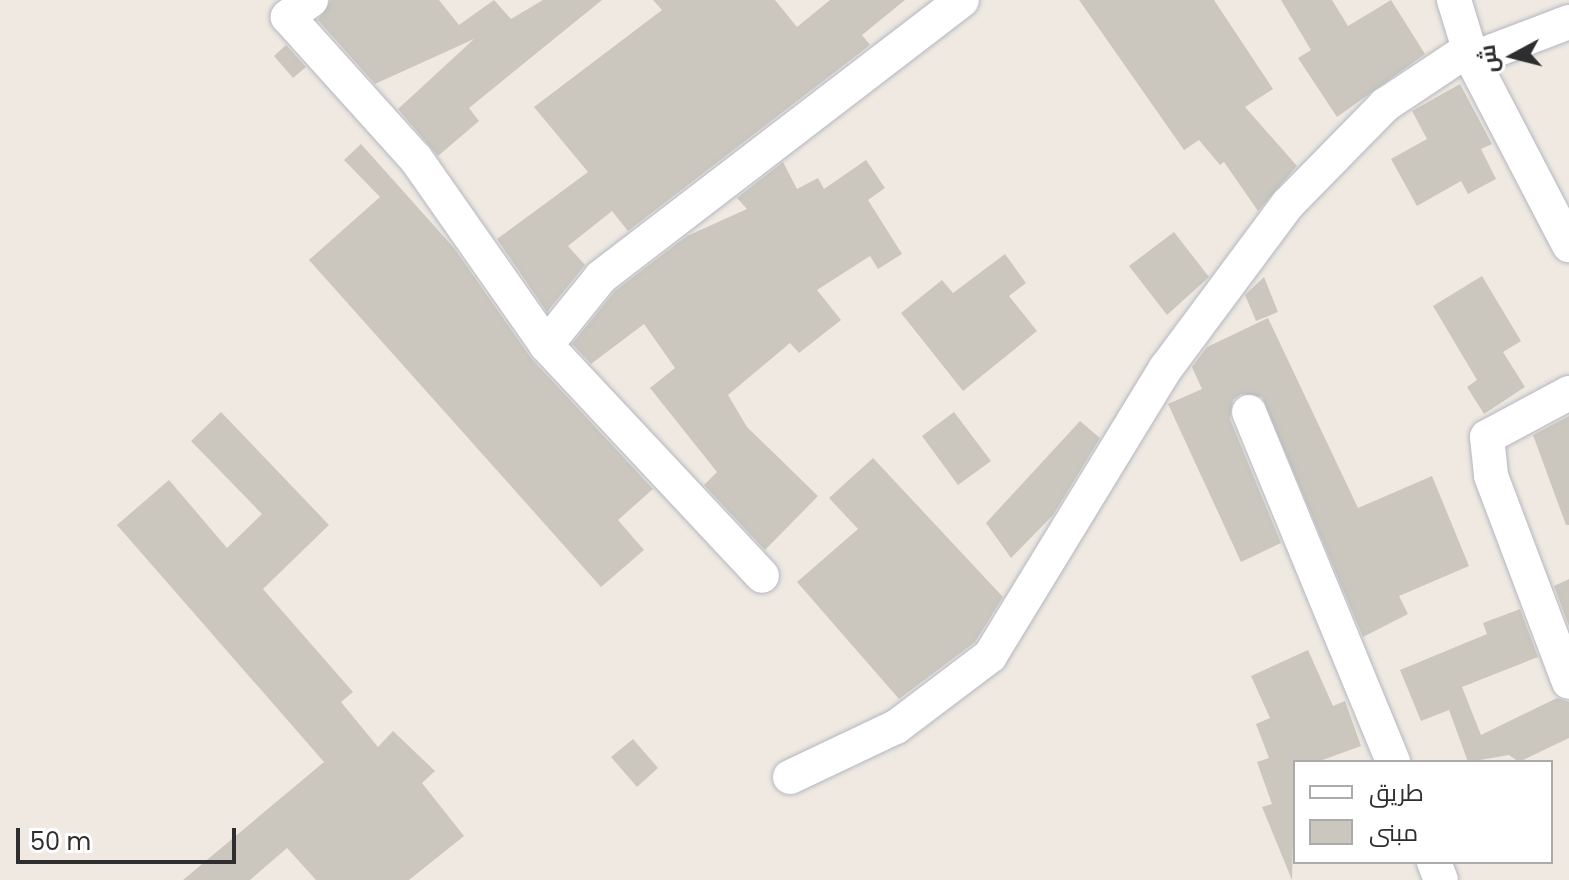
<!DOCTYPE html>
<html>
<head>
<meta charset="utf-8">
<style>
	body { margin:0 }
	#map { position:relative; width:1569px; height:880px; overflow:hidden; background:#efe9e1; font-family:Poppins,Cairo,sans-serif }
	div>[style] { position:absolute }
	.building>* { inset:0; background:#cbc7bf }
	.roads { filter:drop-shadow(0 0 2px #b4b7c1) drop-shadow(0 0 2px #b4b7c1) }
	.minor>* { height:34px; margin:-17px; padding:0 17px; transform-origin:17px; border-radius:17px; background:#fff }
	span { translate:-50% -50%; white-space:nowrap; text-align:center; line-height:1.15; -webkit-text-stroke:6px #fff; paint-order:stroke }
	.legend { position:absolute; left:1293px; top:760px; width:260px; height:104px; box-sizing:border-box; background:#fff; border:2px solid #ababab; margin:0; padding:10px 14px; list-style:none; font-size:24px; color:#2e2e2e }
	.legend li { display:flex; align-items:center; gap:16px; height:40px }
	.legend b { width:40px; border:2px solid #ababab }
	.north { position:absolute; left:1473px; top:16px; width:80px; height:80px; -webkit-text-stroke:6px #fff; paint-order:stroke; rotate:263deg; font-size:22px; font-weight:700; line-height:32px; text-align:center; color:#2e2e2e }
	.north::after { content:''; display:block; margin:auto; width:28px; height:36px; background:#2e2e2e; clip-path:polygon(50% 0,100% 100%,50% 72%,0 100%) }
	.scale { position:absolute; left:16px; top:828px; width:220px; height:36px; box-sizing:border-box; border:4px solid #2e2e2e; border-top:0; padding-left:10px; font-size:24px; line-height:28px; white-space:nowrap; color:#2e2e2e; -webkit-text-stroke:6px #fff; paint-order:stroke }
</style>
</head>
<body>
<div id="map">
	<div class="building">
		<i style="clip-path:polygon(331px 0,439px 0,459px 25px,494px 0,511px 19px,543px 0,602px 0,469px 108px,479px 121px,438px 156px,398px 109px,474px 39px,375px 84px,318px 20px)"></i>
		<i style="clip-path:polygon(653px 0,775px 0,797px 27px,830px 0,905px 0,862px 35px,870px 45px,628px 231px,612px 211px,568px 246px,585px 265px,547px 312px,497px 239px,588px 172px,534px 107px,662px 10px)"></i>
		<i style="clip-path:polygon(1079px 0,1214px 0,1273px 89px,1245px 107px,1297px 166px,1258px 211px,1224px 162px,1220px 165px,1199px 140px,1184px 150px)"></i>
		<i style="clip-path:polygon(1281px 0,1332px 0,1348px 26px,1391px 0,1425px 54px,1337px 117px,1298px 58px,1311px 50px)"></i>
		<i style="clip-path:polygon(286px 45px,306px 67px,293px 78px,274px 56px)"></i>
		<i style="clip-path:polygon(1460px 84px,1492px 144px,1481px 149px,1496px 179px,1468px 194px,1461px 181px,1417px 206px,1391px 159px,1427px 139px,1412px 111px)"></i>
		<i style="clip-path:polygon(361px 144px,454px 248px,531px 358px,653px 489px,618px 520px,644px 550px,601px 587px,309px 260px,380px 197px,344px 160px)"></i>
		<i style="clip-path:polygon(866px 160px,885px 188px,868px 200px,902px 254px,878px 269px,870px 256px,817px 290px,841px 320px,799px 353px,790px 343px,728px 395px,747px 427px,818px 496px,765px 550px,704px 485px,717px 472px,650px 388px,675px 368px,644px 324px,591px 364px,572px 344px,615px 291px,687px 236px,747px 209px,737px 198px,783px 162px,797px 189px,818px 178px,824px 189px)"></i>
		<i style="clip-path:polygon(1174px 232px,1209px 277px,1167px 315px,1129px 266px)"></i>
		<i style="clip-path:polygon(1005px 254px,1026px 283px,1009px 296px,1037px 331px,963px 391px,901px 313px,942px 280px,953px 293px)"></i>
		<i style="clip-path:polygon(1482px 276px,1521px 341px,1503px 352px,1525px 387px,1484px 414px,1467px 387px,1477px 380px,1433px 306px)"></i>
		<i style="clip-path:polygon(1264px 277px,1278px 312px,1256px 321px,1245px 295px)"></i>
		<i style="clip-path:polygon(1268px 318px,1358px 508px,1432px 476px,1469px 566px,1399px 596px,1408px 614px,1363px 637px,1262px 397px,1241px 394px,1233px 400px,1230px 419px,1281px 543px,1241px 562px,1168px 404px,1202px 389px,1192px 367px,1207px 347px)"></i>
		<i style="clip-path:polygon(221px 412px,329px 525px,263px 589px,353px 692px,341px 702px,378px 747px,393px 731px,435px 771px,422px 783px,464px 836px,409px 880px,316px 880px,287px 848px,250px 880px,183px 880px,324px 762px,117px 525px,169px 480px,227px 548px,262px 514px,191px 441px)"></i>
		<i style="clip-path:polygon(954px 412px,991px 461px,958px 485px,922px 436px)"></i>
		<i style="clip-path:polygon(1569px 416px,1569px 525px,1566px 525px,1533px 435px)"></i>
		<i style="clip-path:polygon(1080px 421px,1100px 438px,1053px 515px,1011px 558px,986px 523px)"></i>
		<i style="clip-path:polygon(873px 458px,1003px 597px,975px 642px,899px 699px,797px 582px,858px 529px,829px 498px)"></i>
		<i style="clip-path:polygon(1569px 579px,1569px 626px,1554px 586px)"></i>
		<i style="clip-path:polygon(1520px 609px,1538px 657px,1462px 687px,1481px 735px,1557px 698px,1569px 702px,1569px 738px,1519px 762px,1509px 755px,1468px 762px,1449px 710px,1421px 721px,1400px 670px,1487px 634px,1483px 623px)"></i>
		<i style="clip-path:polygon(1308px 650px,1333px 706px,1345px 701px,1361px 746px,1317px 762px,1295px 762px,1292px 880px,1262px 807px,1272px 804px,1257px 762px,1269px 758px,1256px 724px,1270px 718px,1251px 676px)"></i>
		<i style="clip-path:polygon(633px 739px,658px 768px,637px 787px,611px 757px)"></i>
	</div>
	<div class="roads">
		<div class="minor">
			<i style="left:311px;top:0;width:29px;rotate:144deg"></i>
			<i style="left:288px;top:17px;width:191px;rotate:48deg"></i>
			<i style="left:416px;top:159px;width:227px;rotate:55deg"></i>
			<i style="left:546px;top:345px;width:316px;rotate:46.9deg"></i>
			<i style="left:1454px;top:0;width:62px;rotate:73deg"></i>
			<i style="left:1472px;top:59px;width:210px;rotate:62.5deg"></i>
			<i style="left:1472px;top:59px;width:104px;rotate:-20.9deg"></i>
			<i style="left:546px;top:345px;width:87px;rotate:-51deg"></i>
			<i style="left:601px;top:277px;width:455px;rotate:-37.5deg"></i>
			<i style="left:1569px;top:393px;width:93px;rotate:151.8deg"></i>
			<i style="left:1487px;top:437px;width:39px;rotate:84deg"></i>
			<i style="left:1491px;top:476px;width:220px;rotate:69.3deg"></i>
			<i style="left:1249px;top:412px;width:378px;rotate:67.6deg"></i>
			<i style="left:790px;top:777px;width:117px;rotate:-25.3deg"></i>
			<i style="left:896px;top:727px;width:118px;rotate:-37.1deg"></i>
			<i style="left:990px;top:656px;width:338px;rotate:-58.6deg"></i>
			<i style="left:1166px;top:368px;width:204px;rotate:-53.4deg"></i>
			<i style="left:1288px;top:204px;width:139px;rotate:-45.6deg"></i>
			<i style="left:1385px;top:105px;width:101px;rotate:-33.7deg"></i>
			<i style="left:1434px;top:862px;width:19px;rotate:69deg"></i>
		</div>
	</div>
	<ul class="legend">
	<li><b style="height:10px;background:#fff"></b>طريق</li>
	<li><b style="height:22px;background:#cbc7bf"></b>مبنى</li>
	</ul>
	<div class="north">ش</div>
	<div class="scale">50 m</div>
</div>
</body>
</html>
